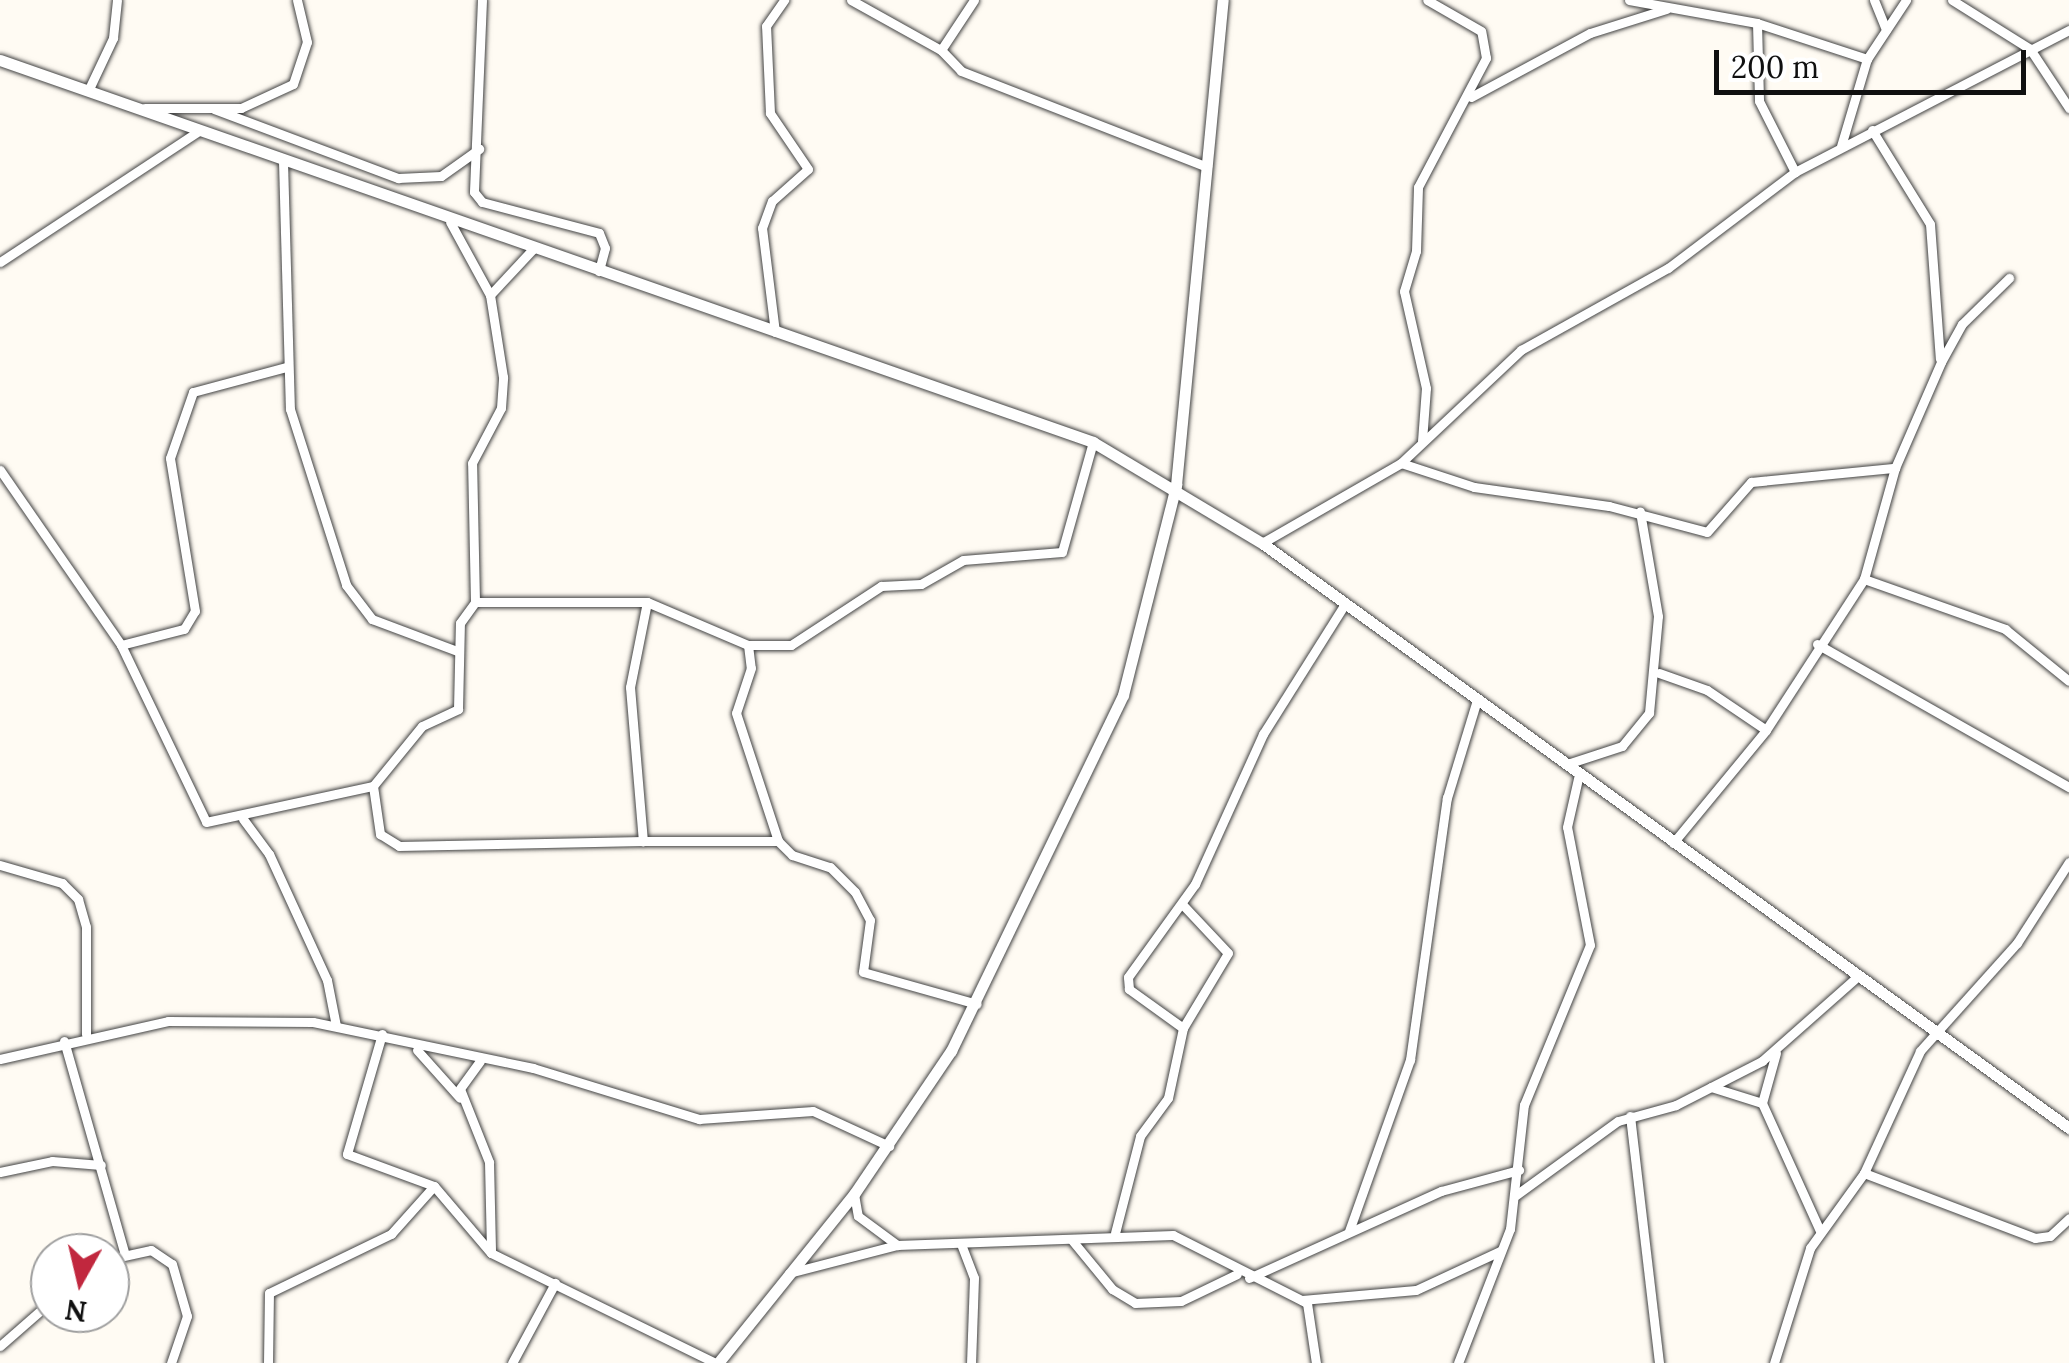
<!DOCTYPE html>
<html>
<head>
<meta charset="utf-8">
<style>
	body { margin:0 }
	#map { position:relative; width:2069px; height:1363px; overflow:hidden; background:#fffbf3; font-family:Lora,serif }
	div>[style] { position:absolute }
	.roads { filter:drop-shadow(0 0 2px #434343) drop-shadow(0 0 2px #434343) }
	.minor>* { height:9px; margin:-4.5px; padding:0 4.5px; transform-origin:4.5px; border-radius:4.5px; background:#fff }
	.tertiary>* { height:11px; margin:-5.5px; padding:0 5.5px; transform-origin:5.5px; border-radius:5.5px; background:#fff }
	span { translate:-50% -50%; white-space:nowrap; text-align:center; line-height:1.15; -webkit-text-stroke:10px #fff; paint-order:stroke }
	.north { position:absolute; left:30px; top:1233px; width:100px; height:100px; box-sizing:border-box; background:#fff; border:2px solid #9f9f9f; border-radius:50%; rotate:188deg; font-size:28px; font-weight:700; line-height:40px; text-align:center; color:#101010 }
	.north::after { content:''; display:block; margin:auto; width:35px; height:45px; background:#c1273e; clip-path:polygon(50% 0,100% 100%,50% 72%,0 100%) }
	.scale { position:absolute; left:1714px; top:50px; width:312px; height:45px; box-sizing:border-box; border:5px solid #101010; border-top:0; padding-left:12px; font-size:30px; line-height:35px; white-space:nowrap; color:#101010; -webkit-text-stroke:8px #fff; paint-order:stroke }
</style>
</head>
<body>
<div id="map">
	<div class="roads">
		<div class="minor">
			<i style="left:482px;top:0;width:192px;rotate:92.4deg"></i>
			<i style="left:474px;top:192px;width:13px;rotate:51deg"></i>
			<i style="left:482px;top:202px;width:121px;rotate:14.8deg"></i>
			<i style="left:599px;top:233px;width:16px;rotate:68deg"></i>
			<i style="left:605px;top:248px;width:24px;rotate:105deg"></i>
			<i style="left:851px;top:0;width:103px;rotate:29.1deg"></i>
			<i style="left:941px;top:50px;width:29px;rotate:46deg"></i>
			<i style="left:961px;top:71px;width:264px;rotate:21.3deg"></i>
			<i style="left:1629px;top:0;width:130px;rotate:10.2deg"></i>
			<i style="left:1757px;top:23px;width:116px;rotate:18.1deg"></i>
			<i style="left:1874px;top:0;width:32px;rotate:68deg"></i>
			<i style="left:1952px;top:0;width:92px;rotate:32.1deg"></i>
			<i style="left:2030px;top:49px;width:71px;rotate:56.5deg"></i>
			<i style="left:1757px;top:23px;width:78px;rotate:88.5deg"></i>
			<i style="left:1759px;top:101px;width:80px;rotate:63.1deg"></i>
			<i style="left:941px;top:50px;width:60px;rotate:-56.6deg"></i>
			<i style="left:88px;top:91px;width:59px;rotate:-64.7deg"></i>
			<i style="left:113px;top:38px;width:38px;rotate:-84deg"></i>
			<i style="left:1471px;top:97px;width:135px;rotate:-28.3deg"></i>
			<i style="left:1590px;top:33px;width:80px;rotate:-17.5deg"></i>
			<i style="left:145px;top:108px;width:96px"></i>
			<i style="left:241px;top:108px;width:57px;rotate:-24.8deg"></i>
			<i style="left:293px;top:84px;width:44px;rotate:-71.6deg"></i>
			<i style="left:307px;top:42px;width:43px;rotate:-103.4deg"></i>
			<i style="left:214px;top:109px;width:197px;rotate:20.6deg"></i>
			<i style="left:398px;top:178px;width:43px;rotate:-2.7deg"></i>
			<i style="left:441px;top:176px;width:47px;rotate:-35.4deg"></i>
			<i style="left:1872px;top:130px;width:110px;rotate:58.3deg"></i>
			<i style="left:1930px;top:224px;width:135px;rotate:85.8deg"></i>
			<i style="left:1841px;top:146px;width:91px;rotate:-73.4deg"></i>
			<i style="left:1867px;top:59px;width:71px;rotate:-56.5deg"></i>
			<i style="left:283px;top:161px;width:248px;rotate:88.4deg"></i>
			<i style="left:290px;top:409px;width:185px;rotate:72.3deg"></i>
			<i style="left:346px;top:585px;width:43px;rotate:52.6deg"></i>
			<i style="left:372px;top:619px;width:91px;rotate:20.6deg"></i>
			<i style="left:0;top:262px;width:238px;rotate:-33.4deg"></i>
			<i style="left:490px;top:295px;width:62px;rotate:-47deg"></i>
			<i style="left:775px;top:332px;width:105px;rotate:-97.1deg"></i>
			<i style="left:762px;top:228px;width:29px;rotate:-70deg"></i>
			<i style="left:772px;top:201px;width:48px;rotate:-41.6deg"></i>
			<i style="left:808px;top:169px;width:68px;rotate:-124.2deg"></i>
			<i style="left:770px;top:113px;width:87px;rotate:-92.6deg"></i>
			<i style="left:766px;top:26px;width:32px;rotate:-55deg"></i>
			<i style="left:1422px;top:441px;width:53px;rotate:-85.7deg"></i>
			<i style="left:1426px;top:388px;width:99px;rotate:-102.8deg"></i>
			<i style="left:1404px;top:291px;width:42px;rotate:-73.3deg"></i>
			<i style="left:1416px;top:251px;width:64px;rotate:-88.2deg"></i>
			<i style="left:1418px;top:187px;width:146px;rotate:-62.2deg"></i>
			<i style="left:1486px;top:58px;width:27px;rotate:-100deg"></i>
			<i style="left:1481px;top:31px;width:62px;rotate:-150.1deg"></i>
			<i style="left:1401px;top:463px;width:77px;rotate:18.2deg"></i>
			<i style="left:1474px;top:487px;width:136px;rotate:8deg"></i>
			<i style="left:1609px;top:506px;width:101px;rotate:14.9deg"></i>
			<i style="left:1707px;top:532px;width:67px;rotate:-48.7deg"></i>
			<i style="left:1751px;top:482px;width:145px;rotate:-5.6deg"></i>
			<i style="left:0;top:470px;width:213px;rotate:55.3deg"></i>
			<i style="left:121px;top:645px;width:196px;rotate:64.3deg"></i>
			<i style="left:206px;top:822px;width:171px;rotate:-12.2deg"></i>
			<i style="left:373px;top:786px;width:77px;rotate:-50.8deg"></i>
			<i style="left:422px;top:726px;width:40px;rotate:-25deg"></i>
			<i style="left:458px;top:709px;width:86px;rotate:-88.7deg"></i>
			<i style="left:460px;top:623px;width:26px;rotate:-54deg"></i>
			<i style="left:475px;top:602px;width:139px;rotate:-91.2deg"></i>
			<i style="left:472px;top:463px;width:62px;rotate:-62.2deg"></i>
			<i style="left:501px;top:408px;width:31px;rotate:-86deg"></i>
			<i style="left:503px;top:377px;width:83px;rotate:-99deg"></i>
			<i style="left:490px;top:295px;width:83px;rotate:-118.7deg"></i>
			<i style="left:1262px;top:543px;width:160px;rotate:-29.9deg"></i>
			<i style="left:1401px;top:463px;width:165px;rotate:-43.3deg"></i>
			<i style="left:1521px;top:350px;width:168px;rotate:-29.2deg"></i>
			<i style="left:1668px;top:268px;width:159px;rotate:-37.1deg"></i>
			<i style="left:1795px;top:172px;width:309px;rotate:-27.4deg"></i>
			<i style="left:1864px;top:579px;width:150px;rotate:19.5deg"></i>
			<i style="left:2005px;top:629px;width:82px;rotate:39.1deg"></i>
			<i style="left:475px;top:602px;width:172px"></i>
			<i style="left:647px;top:602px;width:110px;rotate:23.1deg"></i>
			<i style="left:748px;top:645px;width:43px"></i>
			<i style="left:791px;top:645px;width:108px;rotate:-33.2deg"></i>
			<i style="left:881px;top:586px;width:40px;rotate:-2.9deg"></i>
			<i style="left:921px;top:584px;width:48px;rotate:-29.7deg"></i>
			<i style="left:963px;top:560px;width:99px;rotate:-4.6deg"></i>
			<i style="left:1062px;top:552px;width:114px;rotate:-74.3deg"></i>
			<i style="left:647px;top:602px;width:87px;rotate:101.3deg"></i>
			<i style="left:630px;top:687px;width:155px;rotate:85.2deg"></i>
			<i style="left:643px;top:841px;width:135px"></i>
			<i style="left:1817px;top:644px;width:290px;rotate:29.6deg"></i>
			<i style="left:121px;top:645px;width:65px;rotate:-14.3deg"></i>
			<i style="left:184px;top:629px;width:21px;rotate:-59deg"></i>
			<i style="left:195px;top:611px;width:155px;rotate:-99.3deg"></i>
			<i style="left:170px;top:458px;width:70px;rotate:-70.8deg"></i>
			<i style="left:193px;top:392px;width:96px;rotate:-15deg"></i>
			<i style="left:748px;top:645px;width:23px;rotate:83deg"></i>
			<i style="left:751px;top:668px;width:47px;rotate:108.4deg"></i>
			<i style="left:736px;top:713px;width:135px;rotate:71.8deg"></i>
			<i style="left:778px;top:841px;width:20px;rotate:45deg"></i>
			<i style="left:792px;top:855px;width:40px;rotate:18deg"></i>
			<i style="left:830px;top:867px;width:35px;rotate:45deg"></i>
			<i style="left:855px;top:892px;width:32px;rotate:62deg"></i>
			<i style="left:870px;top:920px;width:52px;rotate:97.7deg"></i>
			<i style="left:863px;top:972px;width:118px;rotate:15.7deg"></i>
			<i style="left:1659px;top:673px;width:51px;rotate:19.5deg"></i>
			<i style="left:1707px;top:690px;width:71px;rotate:34.1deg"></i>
			<i style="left:1567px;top:764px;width:58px;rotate:-18.1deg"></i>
			<i style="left:1622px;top:746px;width:43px;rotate:-50.7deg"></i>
			<i style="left:1649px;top:713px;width:97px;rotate:-84.7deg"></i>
			<i style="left:1658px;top:616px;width:106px;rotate:-99.8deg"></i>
			<i style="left:373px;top:786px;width:49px;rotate:81.7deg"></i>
			<i style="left:380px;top:834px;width:22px;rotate:32deg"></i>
			<i style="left:399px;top:846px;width:244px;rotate:-1.2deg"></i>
			<i style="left:243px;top:819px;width:44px;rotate:53.4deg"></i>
			<i style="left:269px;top:854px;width:139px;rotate:65.3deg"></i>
			<i style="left:327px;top:980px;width:47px;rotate:78.9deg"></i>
			<i style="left:1673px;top:843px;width:146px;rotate:-50.5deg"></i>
			<i style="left:1766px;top:730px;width:180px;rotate:-57deg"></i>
			<i style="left:1864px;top:579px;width:115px;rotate:-74.4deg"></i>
			<i style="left:1895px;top:468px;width:116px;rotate:-66.5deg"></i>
			<i style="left:1941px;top:362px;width:43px;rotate:-61.1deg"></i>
			<i style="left:1962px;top:324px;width:66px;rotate:-44.4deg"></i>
			<i style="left:0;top:865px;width:65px;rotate:16.2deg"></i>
			<i style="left:62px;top:883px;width:23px;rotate:45deg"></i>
			<i style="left:78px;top:899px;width:29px;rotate:74deg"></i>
			<i style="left:86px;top:927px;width:107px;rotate:90deg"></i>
			<i style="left:1182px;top:904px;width:67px;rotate:46.8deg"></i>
			<i style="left:1228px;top:953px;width:87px;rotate:121deg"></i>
			<i style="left:382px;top:1034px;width:125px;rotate:106.3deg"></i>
			<i style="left:347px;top:1154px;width:93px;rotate:20.2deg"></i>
			<i style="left:64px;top:1041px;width:219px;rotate:74.1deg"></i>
			<i style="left:417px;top:1050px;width:64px;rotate:48.1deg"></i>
			<i style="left:0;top:1059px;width:172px;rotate:-12.7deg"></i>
			<i style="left:168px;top:1021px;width:145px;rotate:0.4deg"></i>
			<i style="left:313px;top:1022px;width:225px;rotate:11.8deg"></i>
			<i style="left:533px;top:1068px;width:174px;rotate:17.1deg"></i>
			<i style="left:699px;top:1119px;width:114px;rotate:-4deg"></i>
			<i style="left:813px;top:1111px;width:84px;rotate:24.7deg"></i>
			<i style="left:480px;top:1061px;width:34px;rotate:126deg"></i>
			<i style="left:460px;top:1089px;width:79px;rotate:68.3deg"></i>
			<i style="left:489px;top:1162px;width:91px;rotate:88.7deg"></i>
			<i style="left:1711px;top:1087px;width:53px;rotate:17.4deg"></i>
			<i style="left:1762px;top:1103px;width:141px;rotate:65.6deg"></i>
			<i style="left:1762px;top:1103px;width:52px;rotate:-74.4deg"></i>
			<i style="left:1630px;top:1116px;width:249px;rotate:83.3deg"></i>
			<i style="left:0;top:1172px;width:53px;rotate:-11.9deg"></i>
			<i style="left:52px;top:1161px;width:49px;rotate:4.7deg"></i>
			<i style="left:1864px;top:1173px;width:183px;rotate:20.8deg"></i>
			<i style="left:2035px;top:1238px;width:15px;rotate:-8deg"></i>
			<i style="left:2050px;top:1236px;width:26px;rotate:-43deg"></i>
			<i style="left:854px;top:1194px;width:22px;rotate:80deg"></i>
			<i style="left:858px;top:1216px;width:49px;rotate:36.6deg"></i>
			<i style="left:1516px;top:1195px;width:126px;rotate:-36deg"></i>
			<i style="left:1618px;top:1121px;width:60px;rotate:-15.4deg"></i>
			<i style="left:1676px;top:1105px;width:97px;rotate:-27.1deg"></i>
			<i style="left:1762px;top:1061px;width:127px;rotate:-41.5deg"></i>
			<i style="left:1349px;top:1231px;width:182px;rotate:-70.4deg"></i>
			<i style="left:1410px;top:1060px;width:265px;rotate:-82deg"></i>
			<i style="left:1447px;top:798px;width:102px;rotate:-73deg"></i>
			<i style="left:1115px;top:1233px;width:100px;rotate:-75.5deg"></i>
			<i style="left:1140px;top:1136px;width:47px;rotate:-53.6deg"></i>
			<i style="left:1168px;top:1098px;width:72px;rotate:-77.9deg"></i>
			<i style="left:1183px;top:1028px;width:67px;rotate:-144.2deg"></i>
			<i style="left:1129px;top:989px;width:12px;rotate:-95deg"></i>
			<i style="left:1128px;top:977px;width:115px;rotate:-54.2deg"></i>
			<i style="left:1195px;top:884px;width:165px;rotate:-65.6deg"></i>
			<i style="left:1263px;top:734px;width:154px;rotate:-57.8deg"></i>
			<i style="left:1071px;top:1239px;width:65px;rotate:50.6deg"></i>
			<i style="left:1112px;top:1289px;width:27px;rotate:31deg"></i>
			<i style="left:1135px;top:1303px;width:46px;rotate:-2.5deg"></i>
			<i style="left:1181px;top:1301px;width:62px;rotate:-25.7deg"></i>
			<i style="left:961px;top:1244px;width:36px;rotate:69deg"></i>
			<i style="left:974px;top:1278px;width:85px;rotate:92deg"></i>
			<i style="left:110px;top:1259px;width:42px;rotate:-12.4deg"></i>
			<i style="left:151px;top:1250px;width:25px;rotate:34deg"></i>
			<i style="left:172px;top:1264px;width:54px;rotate:73.9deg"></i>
			<i style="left:187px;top:1316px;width:50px;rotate:108.8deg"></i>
			<i style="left:789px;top:1273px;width:112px;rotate:-14.5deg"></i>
			<i style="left:897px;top:1245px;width:276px;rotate:-2.1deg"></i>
			<i style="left:1173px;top:1235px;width:150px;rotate:26.9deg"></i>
			<i style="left:1307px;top:1303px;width:61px;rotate:81.5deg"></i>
			<i style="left:1249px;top:1278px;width:211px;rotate:-24.4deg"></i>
			<i style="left:1441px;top:1191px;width:81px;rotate:-15.1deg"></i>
			<i style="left:1302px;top:1300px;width:114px;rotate:-5deg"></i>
			<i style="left:1416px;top:1290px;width:93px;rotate:-24.9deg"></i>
			<i style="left:0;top:1346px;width:67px;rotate:-41.3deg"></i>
			<i style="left:268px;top:1363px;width:70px;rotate:-89.2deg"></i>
			<i style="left:269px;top:1293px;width:136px;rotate:-25.8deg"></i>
			<i style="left:391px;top:1234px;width:64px;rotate:-48.1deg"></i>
			<i style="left:434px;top:1186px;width:88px;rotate:49.6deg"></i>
			<i style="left:491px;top:1253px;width:250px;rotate:26.1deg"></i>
			<i style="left:512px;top:1363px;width:91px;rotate:-61.7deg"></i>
			<i style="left:1458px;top:1363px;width:144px;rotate:-68.8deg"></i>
			<i style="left:1510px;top:1229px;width:125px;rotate:-83.6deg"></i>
			<i style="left:1524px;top:1105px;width:173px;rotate:-67.6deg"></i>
			<i style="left:1590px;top:945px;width:120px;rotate:-101deg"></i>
			<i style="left:1567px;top:827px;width:54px;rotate:-77.2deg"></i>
			<i style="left:1774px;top:1363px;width:121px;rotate:-72.6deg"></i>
			<i style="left:1810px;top:1248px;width:92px;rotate:-54.2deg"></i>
			<i style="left:1864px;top:1173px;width:134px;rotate:-65.3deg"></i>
			<i style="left:1920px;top:1051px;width:145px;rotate:-48.1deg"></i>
			<i style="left:2017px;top:943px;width:96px;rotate:-57.3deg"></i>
		</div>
		<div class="tertiary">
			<i style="left:0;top:60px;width:1158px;rotate:19.26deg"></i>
			<i style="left:1093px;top:442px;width:197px;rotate:30.9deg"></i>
			<i style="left:1262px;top:543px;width:997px;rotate:35.94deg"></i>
			<i style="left:718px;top:1363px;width:217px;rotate:-51.2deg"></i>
			<i style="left:854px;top:1194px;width:173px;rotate:-55.9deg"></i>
			<i style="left:951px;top:1051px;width:395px;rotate:-64.2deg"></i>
			<i style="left:1123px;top:695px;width:217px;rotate:-75.8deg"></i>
			<i style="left:1176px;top:485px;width:487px;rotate:-84.5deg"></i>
		</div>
	</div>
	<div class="north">N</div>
	<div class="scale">200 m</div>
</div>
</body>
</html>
